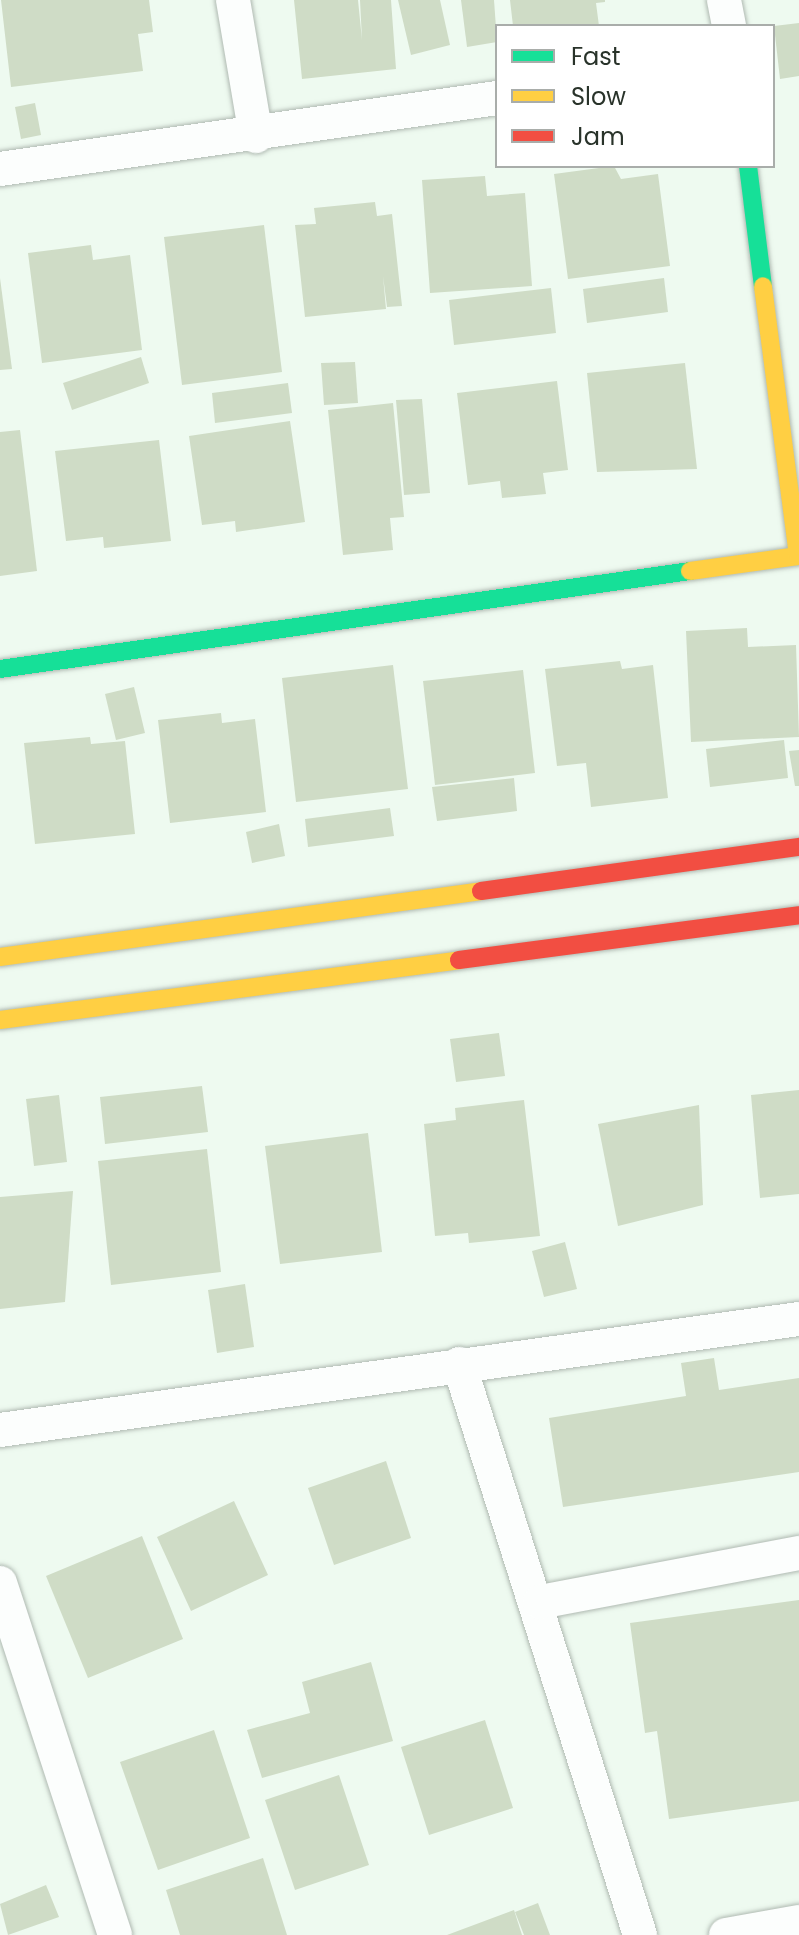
<!DOCTYPE html>
<html>
<head>
<meta charset="utf-8">
<style>
	body { margin:0 }
	#map { position:relative; width:799px; height:1935px; overflow:hidden; background:#eefaf0; font-family:Poppins,sans-serif }
	div>[style] { position:absolute }
	.building>* { inset:0; background:#cfdcc6 }
	.roads { filter:drop-shadow(0 0 2px #b0bab2) drop-shadow(0 0 2px #b0bab2) }
	.street>* { height:34px; margin:-17px; padding:0 17px; transform-origin:17px; border-radius:17px; background:#fcfefd }
	.fast>* { height:18px; margin:-9px; padding:0 9px; transform-origin:9px; border-radius:9px; background:#16e098 }
	.slow>* { height:18px; margin:-9px; padding:0 9px; transform-origin:9px; border-radius:9px; background:#ffcf43 }
	.jam>* { height:18px; margin:-9px; padding:0 9px; transform-origin:9px; border-radius:9px; background:#f24e42 }
	span { translate:-50% -50%; white-space:nowrap; text-align:center; line-height:1.15; -webkit-text-stroke:6px #fff; paint-order:stroke }
	.legend { position:absolute; left:495px; top:24px; width:280px; height:144px; box-sizing:border-box; background:#fff; border:2px solid #a9adaa; margin:0; padding:10px 14px; list-style:none; font-size:24px; color:#29332a }
	.legend li { display:flex; align-items:center; gap:16px; height:40px }
	.legend b { width:40px; border:2px solid #a9adaa }
</style>
</head>
<body>
<div id="map">
	<div class="building">
		<i style="clip-path:polygon(1px 0,149px 0,153px 32px,138px 34px,143px 71px,11px 87px)"></i>
		<i style="clip-path:polygon(294px 0,358px 0,362px 40px,360px 0,391px 0,396px 69px,302px 79px)"></i>
		<i style="clip-path:polygon(398px 0,440px 0,450px 45px,411px 55px)"></i>
		<i style="clip-path:polygon(461px 0,494px 0,497px 42px,467px 47px)"></i>
		<i style="clip-path:polygon(510px 0,605px 0,605px 2px,596px 3px,599px 26px,513px 26px)"></i>
		<i style="clip-path:polygon(799px 23px,799px 76px,780px 79px,774px 26px)"></i>
		<i style="clip-path:polygon(35px 103px,41px 135px,21px 139px,15px 107px)"></i>
		<i style="clip-path:polygon(614px 166px,621px 179px,658px 174px,670px 266px,568px 279px,554px 174px)"></i>
		<i style="clip-path:polygon(485px 176px,487px 196px,525px 193px,532px 286px,430px 293px,422px 180px)"></i>
		<i style="clip-path:polygon(375px 202px,377px 216px,392px 214px,402px 306px,387px 307px,383px 276px,386px 309px,305px 317px,295px 225px,316px 224px,314px 208px)"></i>
		<i style="clip-path:polygon(264px 225px,282px 372px,182px 385px,164px 237px)"></i>
		<i style="clip-path:polygon(91px 245px,93px 260px,130px 255px,142px 350px,42px 363px,28px 253px)"></i>
		<i style="clip-path:polygon(0 278px,12px 369px,0 370px)"></i>
		<i style="clip-path:polygon(664px 278px,668px 312px,587px 323px,583px 289px)"></i>
		<i style="clip-path:polygon(551px 288px,556px 333px,454px 345px,449px 300px)"></i>
		<i style="clip-path:polygon(141px 357px,149px 383px,72px 410px,63px 383px)"></i>
		<i style="clip-path:polygon(355px 362px,358px 403px,324px 405px,321px 363px)"></i>
		<i style="clip-path:polygon(685px 363px,697px 469px,597px 472px,587px 373px)"></i>
		<i style="clip-path:polygon(557px 381px,568px 470px,543px 473px,546px 494px,502px 498px,500px 481px,468px 485px,457px 393px)"></i>
		<i style="clip-path:polygon(288px 383px,292px 413px,215px 423px,212px 393px)"></i>
		<i style="clip-path:polygon(422px 399px,430px 493px,404px 495px,396px 400px)"></i>
		<i style="clip-path:polygon(393px 403px,404px 517px,390px 518px,393px 550px,343px 555px,328px 410px)"></i>
		<i style="clip-path:polygon(290px 421px,305px 522px,236px 532px,235px 521px,202px 525px,189px 436px)"></i>
		<i style="clip-path:polygon(20px 430px,37px 571px,0 576px,0 432px)"></i>
		<i style="clip-path:polygon(159px 440px,171px 541px,104px 548px,103px 537px,66px 541px,55px 451px)"></i>
		<i style="clip-path:polygon(747px 628px,748px 647px,796px 645px,799px 737px,691px 742px,686px 631px)"></i>
		<i style="clip-path:polygon(620px 661px,622px 669px,653px 665px,668px 798px,591px 807px,586px 763px,557px 766px,545px 669px)"></i>
		<i style="clip-path:polygon(393px 665px,408px 789px,296px 802px,282px 678px)"></i>
		<i style="clip-path:polygon(523px 670px,535px 773px,435px 785px,423px 681px)"></i>
		<i style="clip-path:polygon(134px 687px,145px 733px,116px 740px,105px 694px)"></i>
		<i style="clip-path:polygon(221px 713px,222px 723px,255px 719px,266px 812px,170px 823px,158px 720px)"></i>
		<i style="clip-path:polygon(90px 737px,91px 744px,125px 741px,135px 834px,35px 844px,24px 743px)"></i>
		<i style="clip-path:polygon(784px 740px,788px 778px,710px 787px,706px 749px)"></i>
		<i style="clip-path:polygon(799px 750px,799px 786px,795px 786px,789px 751px)"></i>
		<i style="clip-path:polygon(514px 778px,517px 811px,437px 821px,432px 787px)"></i>
		<i style="clip-path:polygon(390px 808px,394px 836px,308px 847px,305px 819px)"></i>
		<i style="clip-path:polygon(279px 824px,285px 856px,252px 863px,246px 832px)"></i>
		<i style="clip-path:polygon(499px 1033px,505px 1076px,456px 1082px,450px 1039px)"></i>
		<i style="clip-path:polygon(202px 1086px,208px 1132px,105px 1144px,100px 1097px)"></i>
		<i style="clip-path:polygon(799px 1090px,799px 1194px,760px 1198px,751px 1095px)"></i>
		<i style="clip-path:polygon(59px 1095px,67px 1162px,34px 1166px,26px 1099px)"></i>
		<i style="clip-path:polygon(524px 1100px,540px 1236px,469px 1243px,468px 1233px,435px 1236px,424px 1124px,456px 1120px,455px 1108px)"></i>
		<i style="clip-path:polygon(699px 1105px,703px 1205px,618px 1226px,598px 1124px)"></i>
		<i style="clip-path:polygon(368px 1133px,382px 1252px,280px 1264px,265px 1146px)"></i>
		<i style="clip-path:polygon(207px 1149px,221px 1272px,111px 1285px,98px 1161px)"></i>
		<i style="clip-path:polygon(73px 1191px,65px 1302px,0 1309px,0 1197px)"></i>
		<i style="clip-path:polygon(565px 1242px,577px 1289px,544px 1297px,532px 1251px)"></i>
		<i style="clip-path:polygon(245px 1284px,254px 1347px,217px 1353px,208px 1290px)"></i>
		<i style="clip-path:polygon(714px 1358px,719px 1390px,799px 1378px,799px 1472px,563px 1507px,549px 1418px,686px 1396px,681px 1363px)"></i>
		<i style="clip-path:polygon(386px 1461px,411px 1538px,334px 1565px,308px 1488px)"></i>
		<i style="clip-path:polygon(234px 1501px,268px 1575px,191px 1611px,157px 1537px)"></i>
		<i style="clip-path:polygon(142px 1536px,183px 1639px,88px 1678px,46px 1576px)"></i>
		<i style="clip-path:polygon(799px 1600px,799px 1801px,669px 1819px,657px 1731px,645px 1733px,630px 1623px)"></i>
		<i style="clip-path:polygon(371px 1662px,393px 1741px,262px 1778px,247px 1730px,310px 1713px,302px 1682px)"></i>
		<i style="clip-path:polygon(485px 1720px,513px 1808px,429px 1835px,401px 1747px)"></i>
		<i style="clip-path:polygon(214px 1730px,250px 1838px,158px 1870px,120px 1762px)"></i>
		<i style="clip-path:polygon(339px 1775px,369px 1865px,295px 1890px,265px 1800px)"></i>
		<i style="clip-path:polygon(263px 1858px,287px 1935px,180px 1935px,166px 1890px)"></i>
		<i style="clip-path:polygon(46px 1885px,59px 1917px,8px 1935px,0 1904px)"></i>
		<i style="clip-path:polygon(538px 1903px,550px 1935px,524px 1935px,515px 1912px)"></i>
		<i style="clip-path:polygon(514px 1910px,522px 1935px,447px 1935px)"></i>
	</div>
	<div class="roads">
		<div class="street">
			<i style="left:233px;top:0;width:138px;rotate:80.4deg"></i>
			<i style="left:724px;top:0;width:26px;rotate:79deg"></i>
			<i style="left:0;top:169px;width:502px;rotate:-8.13deg"></i>
			<i style="left:459px;top:1364px;width:599px;rotate:72.41deg"></i>
			<i style="left:0;top:1430px;width:807px;rotate:-7.91deg"></i>
			<i style="left:0;top:1583px;width:370px;rotate:71.9deg"></i>
			<i style="left:540px;top:1602px;width:264px;rotate:-10.7deg"></i>
			<i style="left:726px;top:1935px;width:74px;rotate:-10.1deg"></i>
		</div>
		<div class="fast">
			<i style="left:748px;top:166px;width:121px;rotate:82.9deg"></i>
			<i style="left:0;top:669px;width:697px;rotate:-8.08deg"></i>
		</div>
		<div class="slow">
			<i style="left:690px;top:571px;width:109px;rotate:-7.9deg"></i>
			<i style="left:798px;top:556px;width:272px;rotate:-97.4deg"></i>
			<i style="left:0;top:957px;width:486px;rotate:-7.8deg"></i>
			<i style="left:0;top:1020px;width:463px;rotate:-7.4deg"></i>
		</div>
		<div class="jam">
			<i style="left:481px;top:891px;width:321px;rotate:-7.9deg"></i>
			<i style="left:459px;top:960px;width:343px;rotate:-7.5deg"></i>
		</div>
	</div>
	<ul class="legend">
	<li><b style="height:10px;background:#16e098"></b>Fast</li>
	<li><b style="height:10px;background:#ffcf43"></b>Slow</li>
	<li><b style="height:10px;background:#f24e42"></b>Jam</li>
	</ul>
</div>
</body>
</html>
